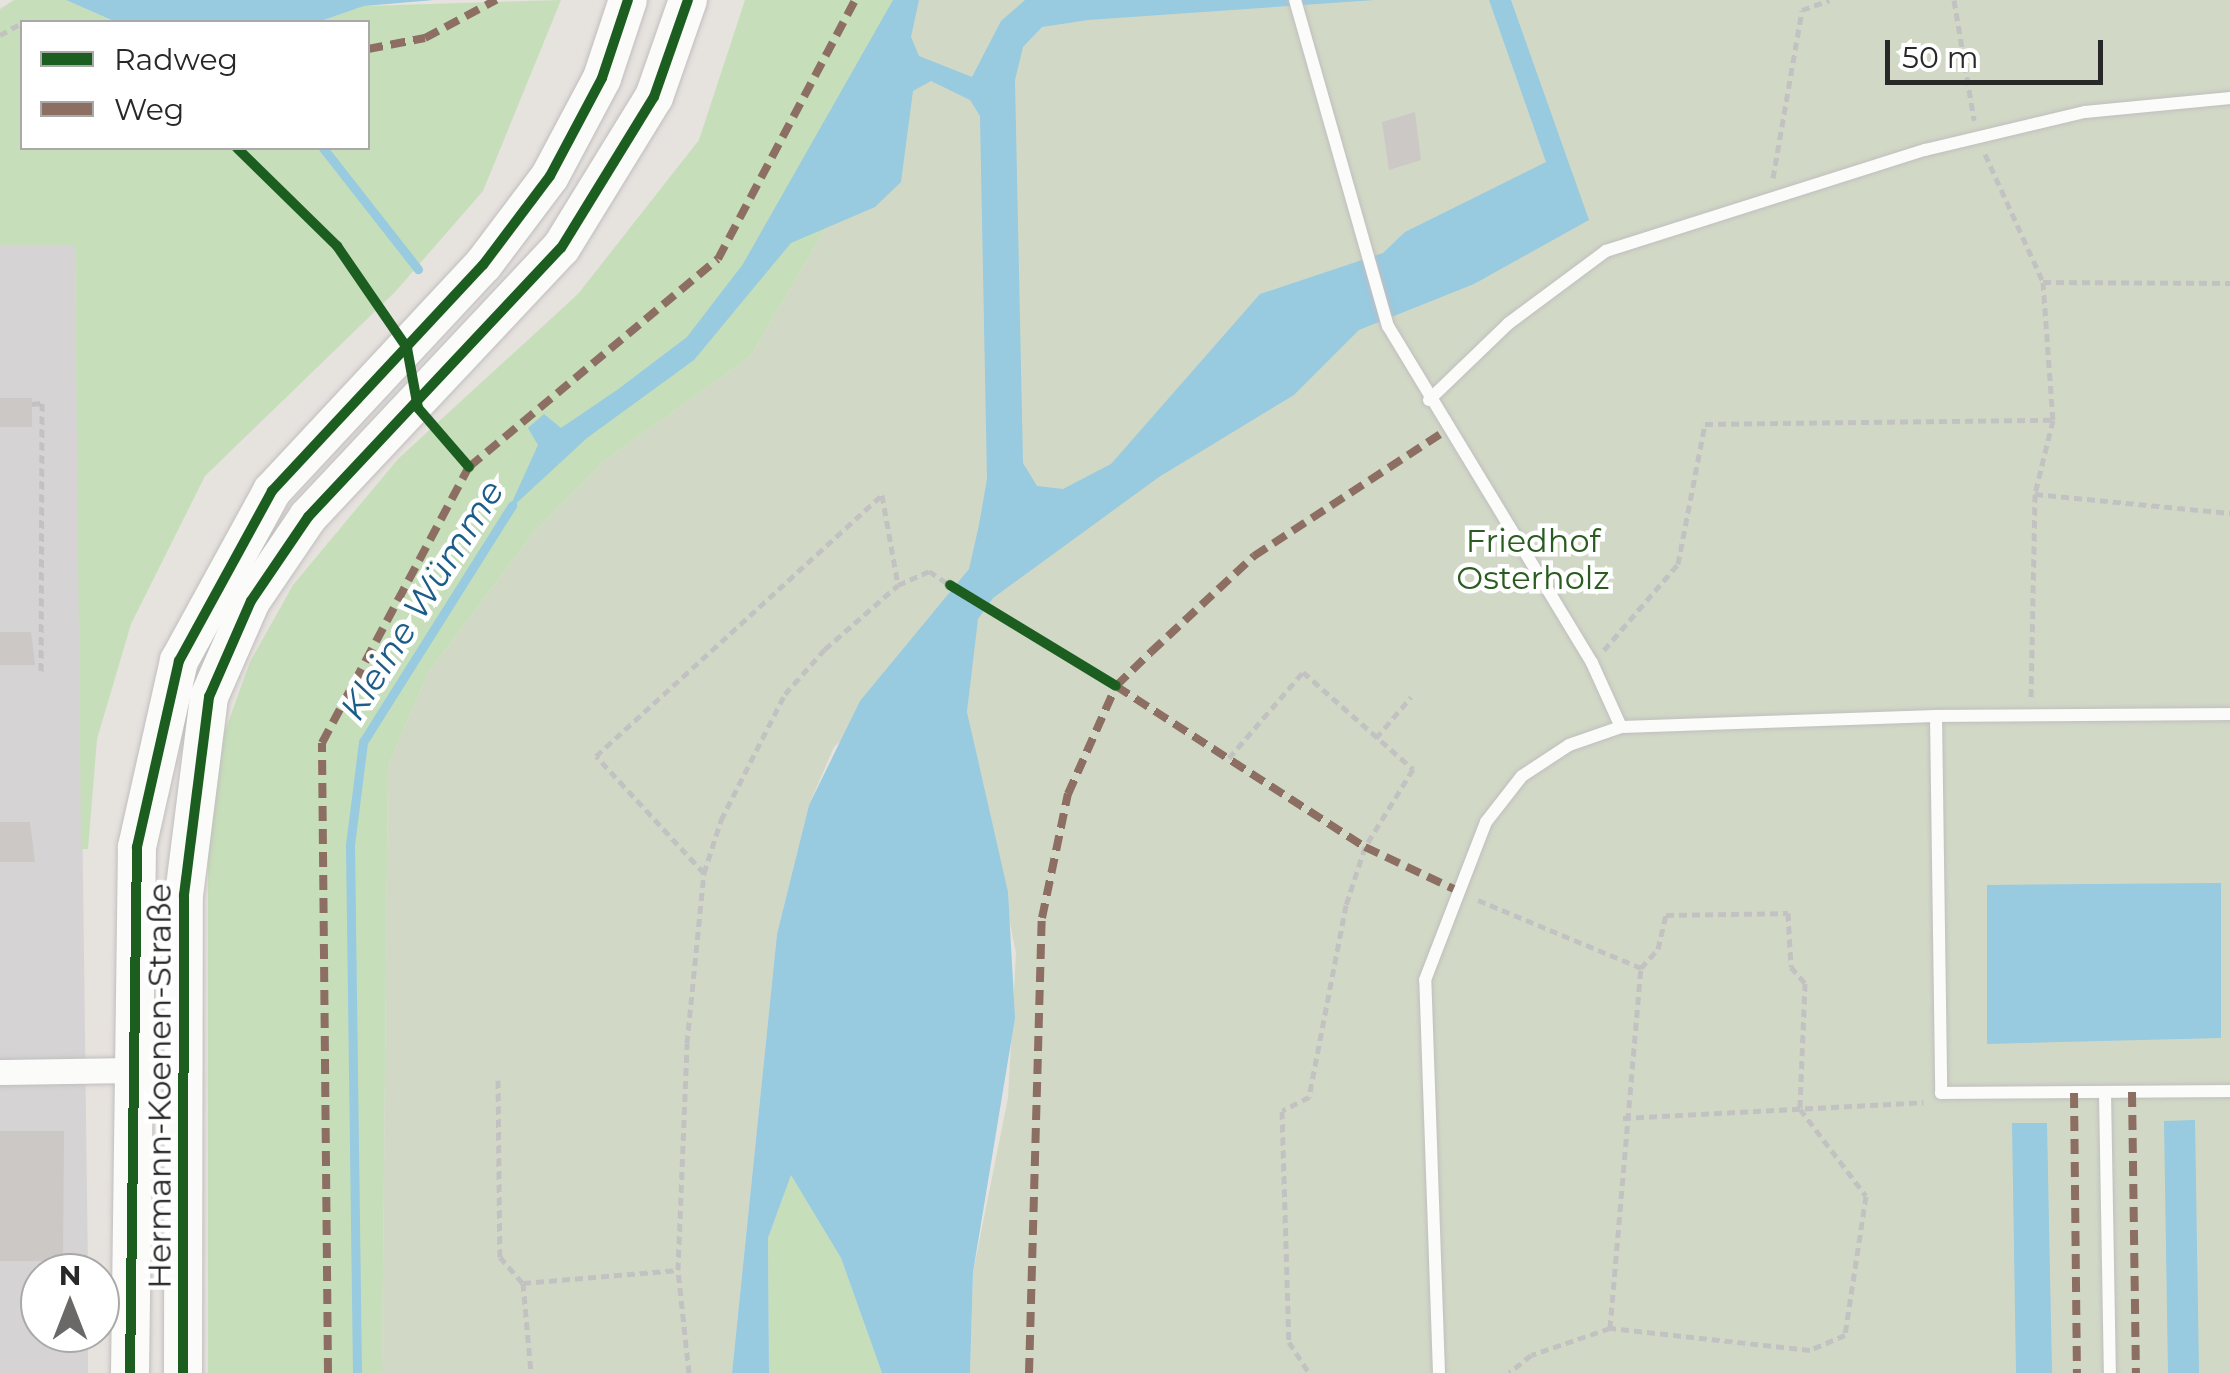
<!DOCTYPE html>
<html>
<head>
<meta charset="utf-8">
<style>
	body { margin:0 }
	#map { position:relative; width:2230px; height:1373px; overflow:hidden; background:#e6e2de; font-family:Montserrat,sans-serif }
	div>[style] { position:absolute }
	.industrial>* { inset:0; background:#d6d3d5 }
	.green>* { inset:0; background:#c7deba }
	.cemetery>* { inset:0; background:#d1d9c6 }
	.water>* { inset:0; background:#98cae0 }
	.stream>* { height:9px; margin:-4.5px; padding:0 4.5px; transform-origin:4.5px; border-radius:4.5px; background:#98cae0 }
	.building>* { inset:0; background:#cbc8c5 }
	.path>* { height:5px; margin-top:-2.5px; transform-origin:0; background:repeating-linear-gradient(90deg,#c3c2c2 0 8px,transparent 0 13px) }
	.roads { filter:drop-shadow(0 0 2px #c0bebf) drop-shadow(0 0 2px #c0bebf) }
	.service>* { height:12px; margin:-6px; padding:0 6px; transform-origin:6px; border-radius:6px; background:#fbfbfa }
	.minor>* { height:25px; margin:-12.5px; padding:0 12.5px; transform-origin:12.5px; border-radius:12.5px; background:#fbfbfa }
	.secondary>* { height:38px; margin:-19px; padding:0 19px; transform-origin:19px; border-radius:19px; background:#fbfbfa }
	.quiet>* { height:8px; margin-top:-4px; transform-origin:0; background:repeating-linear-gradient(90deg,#8d6e63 0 15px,transparent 0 23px) }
	.cycleway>* { height:10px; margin:-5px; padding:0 5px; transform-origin:5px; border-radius:5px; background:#1b5e20 }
	span { translate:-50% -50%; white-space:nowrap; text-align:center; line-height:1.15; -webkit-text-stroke:9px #fff; paint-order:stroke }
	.park-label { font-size:32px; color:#2a5c20 }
	.street-label { font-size:32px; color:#282828 }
	.water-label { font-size:35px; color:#1b5d88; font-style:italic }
	.legend { position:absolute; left:20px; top:20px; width:350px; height:130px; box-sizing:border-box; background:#fff; border:2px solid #a9a9a9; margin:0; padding:12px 18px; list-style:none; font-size:30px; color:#282828 }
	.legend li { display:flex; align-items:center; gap:20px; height:50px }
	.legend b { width:50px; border:2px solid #a9a9a9 }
	.north { position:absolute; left:20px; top:1253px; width:100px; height:100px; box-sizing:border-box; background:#fff; border:2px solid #a9a9a9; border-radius:50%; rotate:0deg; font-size:28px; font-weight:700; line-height:40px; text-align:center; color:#282828 }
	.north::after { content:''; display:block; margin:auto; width:35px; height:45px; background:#6a6968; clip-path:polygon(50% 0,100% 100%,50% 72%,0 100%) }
	.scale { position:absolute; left:1885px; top:40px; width:218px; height:45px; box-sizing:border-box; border:5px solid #282828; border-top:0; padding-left:12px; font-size:30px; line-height:35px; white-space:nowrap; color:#282828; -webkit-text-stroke:8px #fff; paint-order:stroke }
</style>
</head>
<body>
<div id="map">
	<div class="industrial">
		<i style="clip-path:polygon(75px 244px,88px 1273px,40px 1273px,40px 1333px,88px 1333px,88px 1373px,0 1373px,0 245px)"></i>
	</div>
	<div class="green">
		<i style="clip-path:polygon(14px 0,66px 0,116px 22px,22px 22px,22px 148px,368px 148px,368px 22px,318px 22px,364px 6px,561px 0,483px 191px,395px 292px,205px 476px,131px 624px,97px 739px,88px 849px,81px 849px,75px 245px,0 245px,0 9px)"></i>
		<i style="clip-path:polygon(745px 0,914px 0,892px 116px,750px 357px,603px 462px,533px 534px,428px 673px,388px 766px,382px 1373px,208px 1373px,208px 853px,223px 737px,250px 662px,293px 585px,398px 459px,578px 294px,699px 140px)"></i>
		<i style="clip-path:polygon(791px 1174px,841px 1258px,882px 1373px,769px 1373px,768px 1238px)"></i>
	</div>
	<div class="cemetery">
		<i style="clip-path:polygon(914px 0,2230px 0,2230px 1373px,970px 1373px,973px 1272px,1008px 1098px,1016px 953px,967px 712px,977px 619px,834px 747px,809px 805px,777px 934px,732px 1373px,382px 1373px,388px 766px,428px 673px,533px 534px,603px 462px,750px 357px,892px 116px)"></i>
	</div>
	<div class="water">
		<i style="clip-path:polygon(66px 0,434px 0,364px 6px,318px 22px,116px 22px)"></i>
		<i style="clip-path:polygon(893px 0,919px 0,911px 37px,919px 56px,972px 77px,1001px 21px,1025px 0,1375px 0,1088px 20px,1042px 27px,1023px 47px,1015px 80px,1023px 463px,1037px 486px,1063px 489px,1111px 464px,1260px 294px,1383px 253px,1405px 232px,1546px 162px,1489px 0,1511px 0,1589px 220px,1474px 284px,1359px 330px,1294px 395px,1159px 477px,993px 598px,978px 619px,967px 712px,1008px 892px,1015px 1018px,973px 1272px,970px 1373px,882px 1373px,841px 1258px,791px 1175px,768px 1238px,769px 1373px,732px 1373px,777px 934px,809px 805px,860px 701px,969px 569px,979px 525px,987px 479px,980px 116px,970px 100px,931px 81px,913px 91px,901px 182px,875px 207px,791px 243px,694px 360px,587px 438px,508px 511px,538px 445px,528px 428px,544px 414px,561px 428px,617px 390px,687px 337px,743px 264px)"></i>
		<i style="clip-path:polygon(2221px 883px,2221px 1038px,1987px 1044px,1987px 885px)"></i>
		<i style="clip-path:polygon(2195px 1120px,2199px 1373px,2168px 1373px,2164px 1121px)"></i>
		<i style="clip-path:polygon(2012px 1123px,2047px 1123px,2052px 1373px,2016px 1373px)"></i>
	</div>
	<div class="stream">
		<i style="left:323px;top:148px;width:154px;rotate:51.9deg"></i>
		<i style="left:357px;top:1373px;width:528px;rotate:-90.76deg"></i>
		<i style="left:350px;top:845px;width:104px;rotate:-82.8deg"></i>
		<i style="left:363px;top:742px;width:280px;rotate:-57.8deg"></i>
	</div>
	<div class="building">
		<i style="clip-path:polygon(1415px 112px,1421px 160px,1389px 170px,1382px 122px)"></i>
		<i style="clip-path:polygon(0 398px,32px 398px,32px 427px,0 427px)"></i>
		<i style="clip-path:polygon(0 632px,31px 632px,35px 665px,0 665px)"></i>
		<i style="clip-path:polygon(0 822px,30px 822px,35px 862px,0 862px)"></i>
		<i style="clip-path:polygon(0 1131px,64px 1131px,63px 1261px,0 1261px)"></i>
	</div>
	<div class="path">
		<i style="left:1954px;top:0;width:122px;rotate:80.5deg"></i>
		<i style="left:0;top:35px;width:25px;rotate:-29deg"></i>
		<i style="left:1985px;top:154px;width:141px;rotate:65.6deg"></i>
		<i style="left:2043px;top:282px;width:138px;rotate:85.9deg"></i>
		<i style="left:2053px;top:420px;width:76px;rotate:103.7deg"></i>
		<i style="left:2035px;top:494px;width:204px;rotate:91.1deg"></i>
		<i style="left:1773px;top:178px;width:170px;rotate:-80.2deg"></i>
		<i style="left:1802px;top:10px;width:29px;rotate:-20deg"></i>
		<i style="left:2043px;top:282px;width:187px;rotate:0.3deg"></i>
		<i style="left:32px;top:404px;width:10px;rotate:-6deg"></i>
		<i style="left:42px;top:403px;width:269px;rotate:90.2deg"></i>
		<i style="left:2035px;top:494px;width:196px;rotate:5.6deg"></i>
		<i style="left:1604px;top:650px;width:113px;rotate:-49.3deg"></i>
		<i style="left:1678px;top:564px;width:143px;rotate:-79.1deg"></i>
		<i style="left:1705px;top:424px;width:348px;rotate:-0.7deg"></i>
		<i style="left:1376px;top:738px;width:54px;rotate:-49.5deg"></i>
		<i style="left:1229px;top:758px;width:113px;rotate:-49.3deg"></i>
		<i style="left:1303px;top:672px;width:147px;rotate:41.4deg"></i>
		<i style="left:1413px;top:769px;width:92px;rotate:121.6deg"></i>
		<i style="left:1365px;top:847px;width:61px;rotate:108.1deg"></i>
		<i style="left:1346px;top:905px;width:196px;rotate:100.9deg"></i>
		<i style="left:1309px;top:1097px;width:30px;rotate:153deg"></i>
		<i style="left:1282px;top:1111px;width:231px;rotate:88.3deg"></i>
		<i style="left:1289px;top:1342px;width:37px;rotate:57deg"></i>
		<i style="left:704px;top:873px;width:159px;rotate:-132.7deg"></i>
		<i style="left:596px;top:756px;width:387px;rotate:-42.4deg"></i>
		<i style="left:882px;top:495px;width:91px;rotate:79.9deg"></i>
		<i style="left:1478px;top:900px;width:177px;rotate:22.6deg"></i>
		<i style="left:1641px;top:968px;width:25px;rotate:-48deg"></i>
		<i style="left:1658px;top:949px;width:35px;rotate:-77deg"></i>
		<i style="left:1666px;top:915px;width:122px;rotate:-0.9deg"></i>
		<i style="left:1788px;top:913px;width:54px;rotate:86.8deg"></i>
		<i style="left:1791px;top:967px;width:21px;rotate:49deg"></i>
		<i style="left:1805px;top:983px;width:126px;rotate:92.3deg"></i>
		<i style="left:1800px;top:1109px;width:109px;rotate:52.8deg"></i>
		<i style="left:1866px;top:1196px;width:141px;rotate:98.6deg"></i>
		<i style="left:1845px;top:1335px;width:38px;rotate:157deg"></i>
		<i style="left:1810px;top:1350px;width:201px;rotate:-173.7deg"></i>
		<i style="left:1610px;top:1328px;width:83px;rotate:161.1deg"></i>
		<i style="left:1531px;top:1355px;width:28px;rotate:141deg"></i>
		<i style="left:498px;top:1080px;width:177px;rotate:89.4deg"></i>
		<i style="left:500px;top:1257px;width:35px;rotate:49deg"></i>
		<i style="left:523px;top:1283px;width:90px;rotate:84.9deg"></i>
		<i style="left:1623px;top:1118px;width:301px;rotate:-3deg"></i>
		<i style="left:523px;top:1283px;width:156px;rotate:-4.8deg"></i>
		<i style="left:1610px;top:1328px;width:361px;rotate:-85.1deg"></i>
		<i style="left:689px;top:1373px;width:104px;rotate:-96.1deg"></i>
		<i style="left:678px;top:1270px;width:227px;rotate:-87.7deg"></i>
		<i style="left:687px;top:1043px;width:171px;rotate:-84.3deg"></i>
		<i style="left:704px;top:873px;width:56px;rotate:-72.2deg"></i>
		<i style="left:721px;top:820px;width:141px;rotate:-63.1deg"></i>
		<i style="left:785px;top:694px;width:60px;rotate:-48.4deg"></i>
		<i style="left:825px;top:649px;width:97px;rotate:-41.2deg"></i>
		<i style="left:898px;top:585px;width:34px;rotate:-24deg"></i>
		<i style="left:929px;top:571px;width:25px;rotate:34deg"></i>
	</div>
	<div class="roads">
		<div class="service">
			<i style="left:1295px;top:0;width:339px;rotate:74.1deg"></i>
			<i style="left:1388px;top:326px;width:394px;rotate:58.8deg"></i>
			<i style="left:1592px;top:663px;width:70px;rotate:65.6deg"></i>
			<i style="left:1429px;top:400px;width:111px;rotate:-43.9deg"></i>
			<i style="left:1509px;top:323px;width:121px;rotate:-36.6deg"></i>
			<i style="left:1606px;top:251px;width:335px;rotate:-17.6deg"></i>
			<i style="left:1925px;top:150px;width:164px;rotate:-13.4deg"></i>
			<i style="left:2085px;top:112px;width:146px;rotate:-5.5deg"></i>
			<i style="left:2230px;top:714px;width:294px;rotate:179.6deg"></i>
			<i style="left:1936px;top:716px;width:377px;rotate:89.2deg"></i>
			<i style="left:1941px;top:1093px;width:289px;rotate:-0.4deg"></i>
			<i style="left:2105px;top:1093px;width:280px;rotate:89deg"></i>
			<i style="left:1439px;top:1373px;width:393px;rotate:-92deg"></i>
			<i style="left:1425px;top:980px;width:169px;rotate:-68.9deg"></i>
			<i style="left:1486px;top:822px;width:58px;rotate:-52deg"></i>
			<i style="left:1522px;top:776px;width:56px;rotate:-33.4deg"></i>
			<i style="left:1569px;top:745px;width:55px;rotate:-19.1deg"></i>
			<i style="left:1621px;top:727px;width:315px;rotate:-2deg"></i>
		</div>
		<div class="minor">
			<i style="left:0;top:1072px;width:183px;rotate:-0.9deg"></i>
		</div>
		<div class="secondary">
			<i style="left:130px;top:1373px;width:526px;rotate:-89.24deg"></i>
			<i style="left:137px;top:847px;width:191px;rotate:-77.3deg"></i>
			<i style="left:179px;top:661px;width:194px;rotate:-61.3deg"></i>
			<i style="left:272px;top:491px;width:309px;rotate:-47deg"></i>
			<i style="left:483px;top:265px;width:111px;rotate:-53deg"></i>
			<i style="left:550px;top:176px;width:111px;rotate:-62deg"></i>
			<i style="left:602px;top:78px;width:82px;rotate:-71.6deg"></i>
			<i style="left:183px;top:1373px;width:478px;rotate:-89.9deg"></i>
			<i style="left:184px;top:895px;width:200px;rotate:-82.8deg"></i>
			<i style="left:209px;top:697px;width:105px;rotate:-66.4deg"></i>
			<i style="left:251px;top:601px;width:102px;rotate:-55.8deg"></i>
			<i style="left:308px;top:517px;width:369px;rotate:-46.8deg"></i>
			<i style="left:561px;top:248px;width:177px;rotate:-58.4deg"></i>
			<i style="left:654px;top:97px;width:103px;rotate:-70.7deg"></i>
		</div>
	</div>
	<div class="quiet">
		<i style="left:368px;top:49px;width:58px;rotate:-10.9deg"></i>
		<i style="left:425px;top:38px;width:81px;rotate:-28.2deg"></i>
		<i style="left:1116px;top:686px;width:297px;rotate:32.9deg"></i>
		<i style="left:1365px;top:847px;width:98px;rotate:25.3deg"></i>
		<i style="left:2132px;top:1092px;width:281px;rotate:89.2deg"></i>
		<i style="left:2074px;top:1093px;width:280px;rotate:89.4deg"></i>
		<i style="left:328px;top:1373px;width:630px;rotate:-90.55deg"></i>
		<i style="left:322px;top:743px;width:313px;rotate:-62deg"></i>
		<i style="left:469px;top:467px;width:324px;rotate:-39.9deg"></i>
		<i style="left:718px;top:259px;width:293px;rotate:-62.1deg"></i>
		<i style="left:1029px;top:1373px;width:455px;rotate:-88.4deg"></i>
		<i style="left:1042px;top:918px;width:127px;rotate:-78.2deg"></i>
		<i style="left:1068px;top:794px;width:118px;rotate:-66deg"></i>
		<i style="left:1116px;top:686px;width:49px;rotate:-44.2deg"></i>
		<i style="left:1151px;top:652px;width:141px;rotate:-43deg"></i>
		<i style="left:1254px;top:556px;width:228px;rotate:-33.2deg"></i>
	</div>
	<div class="cycleway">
		<i style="left:237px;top:148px;width:140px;rotate:44.4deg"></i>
		<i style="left:337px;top:246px;width:124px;rotate:55.5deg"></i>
		<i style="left:407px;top:348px;width:61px;rotate:79.6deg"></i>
		<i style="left:418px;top:408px;width:78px;rotate:49.2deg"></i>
		<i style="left:950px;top:585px;width:194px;rotate:31.3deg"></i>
		<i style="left:130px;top:1373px;width:526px;rotate:-89.24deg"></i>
		<i style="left:137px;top:847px;width:191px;rotate:-77.3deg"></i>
		<i style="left:179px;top:661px;width:194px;rotate:-61.3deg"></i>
		<i style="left:272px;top:491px;width:309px;rotate:-47deg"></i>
		<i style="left:483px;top:265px;width:111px;rotate:-53deg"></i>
		<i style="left:550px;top:176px;width:111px;rotate:-62deg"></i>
		<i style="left:602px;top:78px;width:82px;rotate:-71.6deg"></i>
		<i style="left:183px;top:1373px;width:478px;rotate:-89.9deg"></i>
		<i style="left:184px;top:895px;width:200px;rotate:-82.8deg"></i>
		<i style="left:209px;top:697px;width:105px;rotate:-66.4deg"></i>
		<i style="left:251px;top:601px;width:102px;rotate:-55.8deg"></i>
		<i style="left:308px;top:517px;width:369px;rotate:-46.8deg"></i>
		<i style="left:561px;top:248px;width:177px;rotate:-58.4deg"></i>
		<i style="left:654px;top:97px;width:103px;rotate:-70.7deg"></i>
	</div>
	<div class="park-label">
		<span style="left:1533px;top:560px">Friedhof<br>Osterholz</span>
	</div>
	<div class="street-label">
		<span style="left:160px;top:1086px;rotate:-90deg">Hermann-Koenen-Straße</span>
	</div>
	<div class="water-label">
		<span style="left:422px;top:600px;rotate:-58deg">Kleine Wümme</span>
	</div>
	<ul class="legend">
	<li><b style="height:12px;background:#1b5e20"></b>Radweg</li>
	<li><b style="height:12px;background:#8d6e63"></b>Weg</li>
	</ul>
	<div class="north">N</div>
	<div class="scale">50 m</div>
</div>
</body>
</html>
